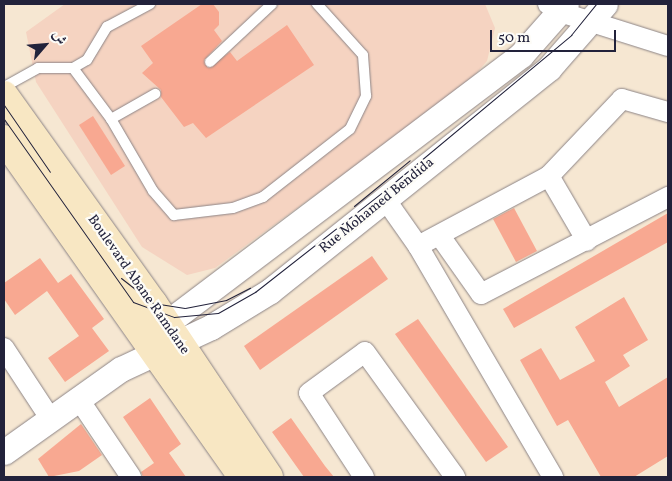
<!DOCTYPE html>
<html>
<head>
<meta charset="utf-8">
<style>
	body { margin:0 }
	#map { position:relative; width:672px; height:481px; overflow:hidden; background:#f6e7d2; font-family:Vollkorn,Amiri,serif }
	div>[style] { position:absolute }
	.built>* { inset:0; background:#f5d3c1 }
	.building>* { inset:0; background:#f8a891 }
	.roads { filter:drop-shadow(0 0 1px #8c8486) drop-shadow(0 0 1px #8c8486) }
	.service>* { height:10px; margin:-5px; padding:0 5px; transform-origin:5px; border-radius:5px; background:#fff }
	.minor>* { height:20px; margin:-10px; padding:0 10px; transform-origin:10px; border-radius:10px; background:#fff }
	.tertiary>* { height:25px; margin:-12.5px; padding:0 12.5px; transform-origin:12.5px; border-radius:12.5px; background:#fff }
	.secondary>* { height:28px; margin:-14px; padding:0 14px; transform-origin:14px; border-radius:14px; background:#f8e7c3 }
	.tram>* { height:1px; margin:-0.5px; padding:0 0.5px; transform-origin:0.5px; border-radius:0.5px; background:#22223b }
	span { translate:-50% -50%; white-space:nowrap; text-align:center; line-height:1.15; -webkit-text-stroke:4.5px #fdfcf7; paint-order:stroke }
	.street-label { font-size:14px; color:#22223b }
	.frame { position:absolute; inset:0; border:5px solid #22223b; pointer-events:none }
	.north { position:absolute; left:20px; top:20px; width:50px; height:50px; -webkit-text-stroke:4px #fdfcf7; paint-order:stroke; rotate:63deg; font-size:14px; font-weight:700; line-height:20px; text-align:center; color:#22223b }
	.north::after { content:''; display:block; margin:auto; width:18px; height:22px; background:#22223b; clip-path:polygon(50% 0,100% 100%,50% 72%,0 100%) }
	.scale { position:absolute; left:490px; top:30px; width:126px; height:22px; box-sizing:border-box; border:2px solid #22223b; border-top:0; padding-left:6px; font-size:15px; line-height:18px; white-space:nowrap; color:#22223b; -webkit-text-stroke:4px #fdfcf7; paint-order:stroke }
</style>
</head>
<body>
<div id="map">
	<div class="built">
		<i style="clip-path:polygon(65px 4px,485px 4px,495px 28px,487px 61px,466px 85px,215px 268px,187px 275px,142px 247px,36px 82px,26px 32px)"></i>
	</div>
	<div class="building">
		<i style="clip-path:polygon(202px 4px,213px 4px,219px 12px,219px 25px,214px 30px,222px 41px,204px 60px,208px 68px,230px 52px,237px 61px,287px 25px,314px 65px,206px 138px,193px 123px,184px 127px,161px 97px,161px 90px,142px 73px,153px 63px,141px 46px)"></i>
		<i style="clip-path:polygon(93px 116px,125px 166px,111px 175px,79px 125px)"></i>
		<i style="clip-path:polygon(514px 208px,537px 251px,516px 262px,493px 219px)"></i>
		<i style="clip-path:polygon(668px 213px,668px 242px,514px 328px,503px 309px)"></i>
		<i style="clip-path:polygon(372px 256px,388px 279px,260px 370px,244px 346px)"></i>
		<i style="clip-path:polygon(40px 258px,58px 283px,71px 274px,104px 319px,92px 328px,109px 351px,65px 382px,48px 358px,79px 336px,47px 291px,15px 315px,4px 299px,4px 283px)"></i>
		<i style="clip-path:polygon(624px 297px,648px 340px,623px 355px,630px 366px,605px 382px,619px 407px,668px 377px,668px 456px,634px 477px,601px 477px,568px 420px,557px 426px,520px 360px,541px 348px,560px 380px,595px 361px,575px 327px)"></i>
		<i style="clip-path:polygon(418px 319px,508px 447px,486px 462px,395px 334px)"></i>
		<i style="clip-path:polygon(150px 398px,181px 444px,169px 453px,186px 477px,143px 477px,141px 472px,154px 463px,123px 417px)"></i>
		<i style="clip-path:polygon(291px 418px,325px 466px,334px 477px,304px 477px,272px 432px)"></i>
		<i style="clip-path:polygon(81px 424px,102px 455px,79px 471px,49px 477px,38px 459px)"></i>
	</div>
	<div class="roads">
		<div class="service">
			<i style="left:210px;top:62px;width:85px;rotate:-43.1deg"></i>
			<i style="left:73px;top:68px;width:64px;rotate:53.3deg"></i>
			<i style="left:111px;top:119px;width:51px;rotate:-29.6deg"></i>
			<i style="left:4px;top:87px;width:39px;rotate:-29deg"></i>
			<i style="left:38px;top:68px;width:35px"></i>
			<i style="left:73px;top:68px;width:16px;rotate:-30deg"></i>
			<i style="left:87px;top:60px;width:39px;rotate:-59deg"></i>
			<i style="left:107px;top:27px;width:49px;rotate:-28.1deg"></i>
			<i style="left:111px;top:119px;width:83px;rotate:59.7deg"></i>
			<i style="left:153px;top:191px;width:32px;rotate:49deg"></i>
			<i style="left:174px;top:215px;width:59px;rotate:-6.8deg"></i>
			<i style="left:233px;top:208px;width:32px;rotate:-20deg"></i>
			<i style="left:263px;top:197px;width:110px;rotate:-38deg"></i>
			<i style="left:350px;top:129px;width:37px;rotate:-64deg"></i>
			<i style="left:366px;top:96px;width:41px;rotate:-94.2deg"></i>
			<i style="left:363px;top:55px;width:69px;rotate:-132deg"></i>
		</div>
		<div class="minor">
			<i style="left:548px;top:4px;width:14px;rotate:34deg"></i>
			<i style="left:560px;top:12px;width:113px;rotate:17.5deg"></i>
			<i style="left:549px;top:176px;width:75px;rotate:59.7deg"></i>
			<i style="left:385px;top:199px;width:57px;rotate:54.9deg"></i>
			<i style="left:418px;top:246px;width:268px;rotate:59.7deg"></i>
			<i style="left:440px;top:236px;width:71px;rotate:54.7deg"></i>
			<i style="left:481px;top:294px;width:211px;rotate:-27.4deg"></i>
			<i style="left:418px;top:246px;width:149px;rotate:-28.1deg"></i>
			<i style="left:549px;top:176px;width:106px;rotate:-46.5deg"></i>
			<i style="left:622px;top:99px;width:48px;rotate:15.8deg"></i>
			<i style="left:4px;top:348px;width:84px;rotate:56.7deg"></i>
			<i style="left:78px;top:398px;width:95px;rotate:56.1deg"></i>
			<i style="left:364px;top:477px;width:100px;rotate:-123.2deg"></i>
			<i style="left:309px;top:393px;width:69px;rotate:-36.2deg"></i>
			<i style="left:365px;top:352px;width:154px;rotate:54.2deg"></i>
		</div>
		<div class="tertiary">
			<i style="left:151px;top:335px;width:464px;rotate:-37.1deg"></i>
			<i style="left:521px;top:55px;width:68px;rotate:-48.6deg"></i>
			<i style="left:4px;top:452px;width:143px;rotate:-35.4deg"></i>
			<i style="left:121px;top:369px;width:99px;rotate:-25deg"></i>
			<i style="left:211px;top:327px;width:69px;rotate:-31.4deg"></i>
			<i style="left:270px;top:291px;width:357px;rotate:-38.6deg"></i>
			<i style="left:549px;top:68px;width:85px;rotate:-48.8deg"></i>
		</div>
		<div class="secondary">
			<i style="left:4px;top:95px;width:256px;rotate:54.4deg"></i>
			<i style="left:153px;top:303px;width:209px;rotate:56.3deg"></i>
			<i style="left:4px;top:139px;width:413px;rotate:54.8deg"></i>
		</div>
	</div>
	<div class="tram">
		<i style="left:4px;top:105px;width:81px;rotate:55.5deg"></i>
		<i style="left:4px;top:119px;width:224px;rotate:54.8deg"></i>
		<i style="left:133px;top:302px;width:44px;rotate:20.1deg"></i>
		<i style="left:174px;top:317px;width:44px;rotate:-5.2deg"></i>
		<i style="left:218px;top:313px;width:43px;rotate:-29.6deg"></i>
		<i style="left:255px;top:292px;width:164px;rotate:-38.1deg"></i>
		<i style="left:384px;top:191px;width:244px;rotate:-39.8deg"></i>
		<i style="left:571px;top:35px;width:40px;rotate:-51deg"></i>
		<i style="left:354px;top:206px;width:72px;rotate:-39.4deg"></i>
		<i style="left:121px;top:278px;width:41px;rotate:38deg"></i>
		<i style="left:153px;top:303px;width:32px;rotate:9deg"></i>
		<i style="left:185px;top:308px;width:42px;rotate:-11deg"></i>
		<i style="left:226px;top:300px;width:27px;rotate:-27deg"></i>
	</div>
	<div class="street-label">
		<span style="left:377px;top:206px;rotate:-39deg">Rue Mohamed Bendida</span>
		<span style="left:138px;top:285px;rotate:55deg">Boulevard Abane Ramdane</span>
	</div>
	<div class="frame"></div>
	<div class="north">ش</div>
	<div class="scale">50 m</div>
</div>
</body>
</html>
